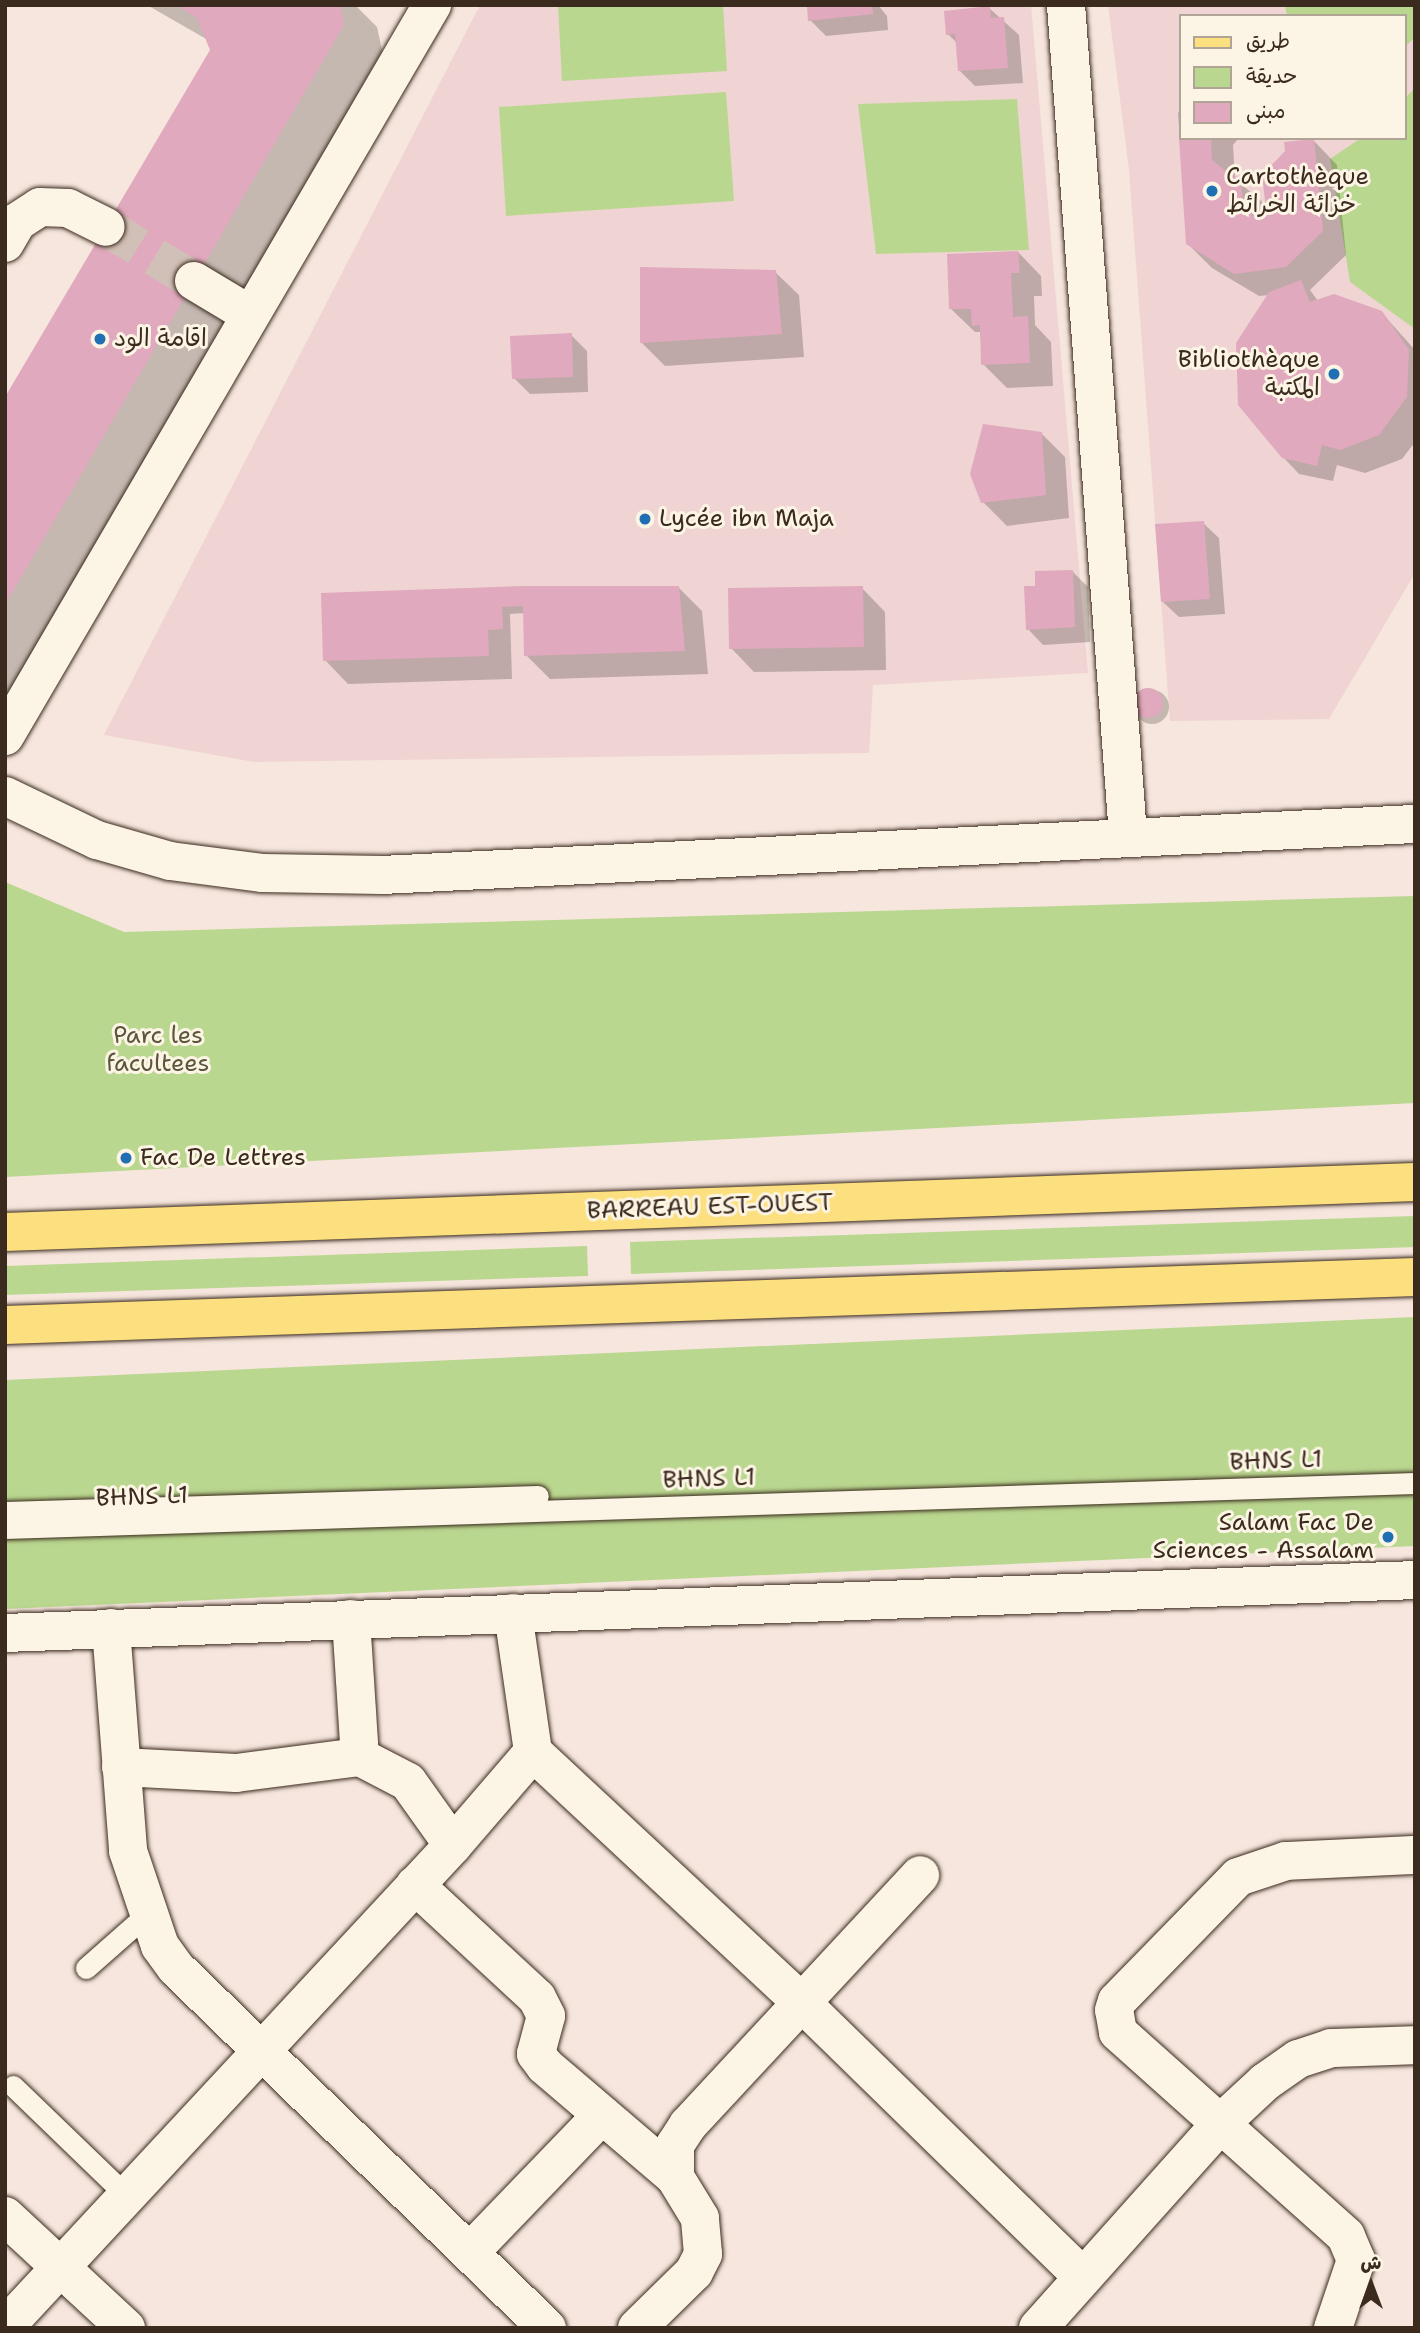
<!DOCTYPE html>
<html>
<head>
<meta charset="utf-8">
<style>
	body { margin:0 }
	#map { position:relative; width:1420px; height:2333px; overflow:hidden; background:#f6e6dd; font-family:"Shantell Sans","Playpen Sans Arabic",sans-serif }
	div>[style] { position:absolute }
	.built>* { inset:0; background:#efd4d3 }
	.green>* { inset:0; background:#bad78f }
	.shadow>* { inset:0; background:#0003 }
	.round { border-radius:50% }
	.building>* { inset:0; background:#e0a9bd }
	.street-tunnel>* { height:38px; margin-top:-19px; transform-origin:0; background:repeating-linear-gradient(90deg,#d1c0b7 0 38px,transparent 0 57px) }
	.roads { filter:drop-shadow(0 0 2px #3b2a1e) drop-shadow(0 0 2px #3b2a1e) }
	.lane>* { height:21px; margin:-10.5px; padding:0 10.5px; transform-origin:10.5px; border-radius:10.5px; background:#fcf5e5 }
	.street>* { height:38px; margin:-19px; padding:0 19px; transform-origin:19px; border-radius:19px; background:#fcf5e5 }
	.primary>* { height:38px; margin:-19px; padding:0 19px; transform-origin:19px; border-radius:19px; background:#fce080 }
	.dots>* { width:19px; height:19px; translate:-50% -50%; box-sizing:border-box; border:4px solid #fcf5e5; border-radius:50% }
	span { translate:-50% -50%; white-space:nowrap; text-align:center; line-height:1.15; -webkit-text-stroke:6px #fcf5e5; paint-order:stroke }
	.poi-label { font-size:24px; color:#3b2a1e }
	.left { translate:0 -50%; text-align:left }
	.right { translate:-100% -50%; text-align:right }
	.park-label { font-size:24px; color:#5b553a }
	.street-label { font-size:24px; color:#3b2a1e }
	.frame { position:absolute; inset:0; border:7px solid #3b2a1e; pointer-events:none }
	.legend { position:absolute; left:1179px; top:14px; width:228px; height:126px; box-sizing:border-box; background:#fcf5e5; border:2px solid #afa495; margin:0; padding:9px 12px; list-style:none; font-size:21px; color:#3b2a1e }
	.legend li { display:flex; align-items:center; gap:14px; height:35px }
	.legend b { width:35px; border:2px solid #afa495 }
	.north { position:absolute; left:1336px; top:2249px; width:70px; height:70px; -webkit-text-stroke:5px #fcf5e5; paint-order:stroke; rotate:0deg; font-size:19px; font-weight:700; line-height:28px; text-align:center; color:#3b2a1e }
	.north::after { content:''; display:block; margin:auto; width:24px; height:32px; background:#3b2a1e; clip-path:polygon(50% 0,100% 100%,50% 72%,0 100%) }
</style>
</head>
<body>
<div id="map">
	<div class="built">
		<i style="clip-path:polygon(480px 5px,1031px 5px,1088px 673px,873px 685px,869px 753px,254px 762px,104px 735px)"></i>
		<i style="clip-path:polygon(evenodd,1108px 5px,1415px 5px,1415px 573px,1329px 719px,1170px 721px,1129px 170px,1108px 5px,1180px 16px,1404px 16px,1404px 138px,1180px 138px,1180px 16px)"></i>
	</div>
	<div class="green">
		<i style="clip-path:polygon(558px 5px,723px 5px,727px 71px,562px 81px)"></i>
		<i style="clip-path:polygon(1285px 5px,1415px 5px,1415px 37px,1404px 48px,1404px 16px,1287px 16px)"></i>
		<i style="clip-path:polygon(1415px 88px,1415px 329px,1350px 282px,1330px 159px,1361px 138px,1404px 138px,1404px 99px)"></i>
		<i style="clip-path:polygon(726px 92px,734px 201px,506px 216px,499px 107px)"></i>
		<i style="clip-path:polygon(1017px 99px,1029px 250px,876px 254px,858px 104px)"></i>
		<i style="clip-path:polygon(5px 882px,124px 932px,1415px 896px,1415px 1103px,5px 1177px)"></i>
		<i style="clip-path:polygon(1415px 1216px,1415px 1247px,631px 1274px,630px 1242px)"></i>
		<i style="clip-path:polygon(587px 1246px,588px 1276px,5px 1295px,5px 1266px)"></i>
		<i style="clip-path:polygon(1415px 1317px,1415px 1546px,5px 1609px,5px 1380px)"></i>
	</div>
	<div class="shadow">
		<i style="clip-path:polygon(147px 5px,355px 5px,377px 27px,386px 68px,5px 715px,5px 401px,212px 50px,208px 40px)"></i>
		<i style="clip-path:polygon(818px 5px,878px 5px,887px 16px,888px 30px,826px 36px,810px 20px)"></i>
		<i style="clip-path:polygon(989px 8px,1019px 35px,1023px 83px,975px 86px,960px 71px,958px 44px,948px 34px)"></i>
		<i style="clip-path:polygon(1180px 111px,1180px 138px,1239px 138px,1233px 145px,1235px 179px,1266px 205px,1314px 141px,1337px 165px,1346px 255px,1310px 290px,1318px 301px,1381px 312px,1415px 350px,1415px 442px,1402px 459px,1365px 473px,1337px 465px,1333px 481px,1299px 474px,1283px 457px,1269px 295px,1259px 296px,1212px 268px,1188px 244px,1178px 113px)"></i>
		<i style="clip-path:polygon(1018px 252px,1041px 276px,1042px 296px,1034px 296px,1035px 325px,1051px 342px,1053px 386px,1007px 388px,983px 364px,980px 332px,975px 332px,951px 309px)"></i>
		<i style="clip-path:polygon(775px 272px,799px 295px,804px 357px,665px 366px,641px 342px)"></i>
		<i style="clip-path:polygon(571px 335px,587px 351px,588px 392px,530px 394px,514px 378px)"></i>
		<i style="clip-path:polygon(1041px 433px,1065px 457px,1069px 518px,1007px 526px,983px 502px)"></i>
		<i style="clip-path:polygon(1203px 523px,1219px 538px,1225px 614px,1179px 617px,1163px 602px)"></i>
		<i style="clip-path:polygon(1072px 571px,1088px 587px,1090px 642px,1043px 645px,1028px 629px,1037px 587px)"></i>
		<i style="clip-path:polygon(678px 587px,702px 611px,708px 674px,550px 679px,526px 655px,525px 613px,510px 614px,512px 679px,348px 684px,325px 660px,323px 594px)"></i>
		<i style="clip-path:polygon(862px 588px,885px 612px,886px 670px,754px 672px,731px 648px)"></i>
		<i class="round" style="left:1135px;top:690px;width:34px;height:34px"></i>
	</div>
	<div class="building">
		<i style="clip-path:polygon(176px 5px,340px 5px,344px 25px,5px 605px,5px 397px,210px 50px,197px 18px)"></i>
		<i style="clip-path:polygon(807px 5px,872px 5px,873px 14px,808px 21px)"></i>
		<i style="clip-path:polygon(990px 6px,991px 18px,1004px 17px,1008px 68px,958px 71px,955px 34px,946px 35px,944px 11px)"></i>
		<i style="clip-path:polygon(1179px 138px,1211px 138px,1212px 160px,1233px 177px,1240px 176px,1244px 210px,1255px 217px,1266px 209px,1262px 175px,1285px 151px,1284px 142px,1314px 139px,1323px 231px,1286px 267px,1234px 274px,1186px 244px)"></i>
		<i style="clip-path:polygon(1018px 251px,1020px 273px,1011px 273px,1013px 317px,1028px 316px,1030px 363px,981px 365px,980px 325px,972px 326px,971px 309px,949px 309px,947px 254px)"></i>
		<i style="clip-path:polygon(640px 267px,776px 270px,782px 334px,640px 343px)"></i>
		<i style="clip-path:polygon(1301px 280px,1310px 302px,1334px 294px,1382px 311px,1409px 350px,1407px 397px,1379px 435px,1340px 450px,1322px 445px,1317px 466px,1282px 458px,1238px 405px,1236px 343px,1269px 292px)"></i>
		<i style="clip-path:polygon(572px 333px,573px 377px,512px 379px,510px 336px)"></i>
		<i style="clip-path:polygon(983px 424px,1042px 432px,1046px 495px,981px 503px,970px 474px)"></i>
		<i style="clip-path:polygon(1204px 521px,1210px 599px,1161px 602px,1155px 524px)"></i>
		<i style="clip-path:polygon(1073px 570px,1075px 627px,1026px 630px,1024px 586px,1035px 586px,1035px 571px)"></i>
		<i style="clip-path:polygon(522px 586px,679px 586px,685px 651px,524px 656px,523px 606px,502px 607px,503px 629px,488px 630px,489px 656px,323px 661px,321px 593px)"></i>
		<i style="clip-path:polygon(863px 586px,864px 647px,729px 649px,728px 588px)"></i>
		<i class="round" style="left:1133px;top:688px;width:30px;height:30px"></i>
	</div>
	<div class="street-tunnel">
		<i style="left:106px;top:227px;width:103px;rotate:31.5deg"></i>
	</div>
	<div class="roads">
		<div class="lane">
			<i style="left:5px;top:1512px;width:533px;rotate:-1.72deg"></i>
			<i style="left:5px;top:1528px;width:1411px;rotate:-1.83deg"></i>
			<i style="left:86px;top:1968px;width:80px;rotate:-41.5deg"></i>
			<i style="left:13px;top:2086px;width:157px;rotate:44deg"></i>
		</div>
		<div class="street">
			<i style="left:1066px;top:5px;width:832px;rotate:85.73deg"></i>
			<i style="left:5px;top:243px;width:24px;rotate:-60deg"></i>
			<i style="left:17px;top:222px;width:27px;rotate:-33deg"></i>
			<i style="left:40px;top:207px;width:28px;rotate:2deg"></i>
			<i style="left:68px;top:208px;width:42px;rotate:26.6deg"></i>
			<i style="left:194px;top:281px;width:64px;rotate:31deg"></i>
			<i style="left:5px;top:736px;width:847px;rotate:-59.71deg"></i>
			<i style="left:5px;top:796px;width:102px;rotate:25.6deg"></i>
			<i style="left:97px;top:840px;width:76px;rotate:16deg"></i>
			<i style="left:170px;top:861px;width:94px;rotate:7.4deg"></i>
			<i style="left:263px;top:873px;width:119px;rotate:1deg"></i>
			<i style="left:382px;top:875px;width:1034px;rotate:-2.83deg"></i>
			<i style="left:513px;top:1613px;width:140px;rotate:81.8deg"></i>
			<i style="left:533px;top:1752px;width:367px;rotate:43deg"></i>
			<i style="left:801px;top:2002px;width:394px;rotate:44.3deg"></i>
			<i style="left:351px;top:1619px;width:138px;rotate:86.3deg"></i>
			<i style="left:111px;top:1628px;width:224px;rotate:85.6deg"></i>
			<i style="left:128px;top:1851px;width:100px;rotate:71.4deg"></i>
			<i style="left:160px;top:1946px;width:27px;rotate:54deg"></i>
			<i style="left:176px;top:1968px;width:517px;rotate:44.14deg"></i>
			<i style="left:5px;top:1633px;width:1411px;rotate:-2.15deg"></i>
			<i style="left:121px;top:1767px;width:115px;rotate:3deg"></i>
			<i style="left:236px;top:1773px;width:125px;rotate:-7.4deg"></i>
			<i style="left:360px;top:1757px;width:54px;rotate:27.5deg"></i>
			<i style="left:408px;top:1782px;width:77px;rotate:54.5deg"></i>
			<i style="left:415px;top:1885px;width:166px;rotate:42.8deg"></i>
			<i style="left:537px;top:1998px;width:20px;rotate:63deg"></i>
			<i style="left:546px;top:2016px;width:39px;rotate:105deg"></i>
			<i style="left:536px;top:2054px;width:15px;rotate:53deg"></i>
			<i style="left:545px;top:2066px;width:171px;rotate:40.5deg"></i>
			<i style="left:5px;top:2216px;width:165px;rotate:42.8deg"></i>
			<i style="left:471px;top:2251px;width:189px;rotate:-46.1deg"></i>
			<i style="left:5px;top:2327px;width:658px;rotate:-47.09deg"></i>
			<i style="left:453px;top:1845px;width:123px;rotate:-49.3deg"></i>
			<i style="left:637px;top:2328px;width:80px;rotate:-44.5deg"></i>
			<i style="left:694px;top:2272px;width:20px;rotate:-63deg"></i>
			<i style="left:703px;top:2254px;width:36px;rotate:-95deg"></i>
			<i style="left:700px;top:2218px;width:48px;rotate:-121.4deg"></i>
			<i style="left:675px;top:2177px;width:32px;rotate:-90deg"></i>
			<i style="left:675px;top:2145px;width:24px;rotate:-57deg"></i>
			<i style="left:688px;top:2125px;width:341px;rotate:-47.1deg"></i>
			<i style="left:1038px;top:2328px;width:276px;rotate:-48.2deg"></i>
			<i style="left:1222px;top:2122px;width:59px;rotate:-42.9deg"></i>
			<i style="left:1265px;top:2082px;width:40px;rotate:-34.9deg"></i>
			<i style="left:1298px;top:2059px;width:35px;rotate:-18deg"></i>
			<i style="left:1331px;top:2048px;width:84px;rotate:-2deg"></i>
			<i style="left:1333px;top:2328px;width:72px;rotate:-71.3deg"></i>
			<i style="left:1356px;top:2260px;width:26px;rotate:-113deg"></i>
			<i style="left:1346px;top:2236px;width:306px;rotate:-138.2deg"></i>
			<i style="left:1118px;top:2032px;width:22px;rotate:-100deg"></i>
			<i style="left:1114px;top:2010px;width:9px;rotate:-72deg"></i>
			<i style="left:1117px;top:2001px;width:173px;rotate:-45.7deg"></i>
			<i style="left:1238px;top:1877px;width:51px;rotate:-18.4deg"></i>
			<i style="left:1286px;top:1861px;width:129px;rotate:-2.7deg"></i>
		</div>
		<div class="primary">
			<i style="left:5px;top:1232px;width:1411px;rotate:-2.03deg"></i>
			<i style="left:5px;top:1325px;width:1411px;rotate:-1.95deg"></i>
		</div>
	</div>
	<div class="dots">
		<i style="left:1212px;top:191px;background:#1f6fb2"></i>
		<i style="left:100px;top:339px;background:#1f6fb2"></i>
		<i style="left:1334px;top:374px;background:#1f6fb2"></i>
		<i style="left:645px;top:519px;background:#1f6fb2"></i>
		<i style="left:126px;top:1158px;background:#1f6fb2"></i>
		<i style="left:1388px;top:1537px;background:#1f6fb2"></i>
	</div>
	<div class="poi-label">
		<span class="left" style="left:1226px;top:191px">Cartothèque<br>خزائة الخرائط</span>
		<span class="left" style="left:114px;top:339px">اقامة الود</span>
		<span class="right" style="left:1320px;top:374px">Bibliothèque<br>المكتبة</span>
		<span class="left" style="left:659px;top:519px">Lycée ibn Maja</span>
		<span class="left" style="left:140px;top:1158px">Fac De Lettres</span>
		<span class="right" style="left:1374px;top:1537px">Salam Fac De<br>Sciences - Assalam</span>
	</div>
	<div class="park-label">
		<span style="left:158px;top:1050px">Parc les<br>facultees</span>
	</div>
	<div class="street-label">
		<span style="left:710px;top:1207px;rotate:-2deg">BARREAU EST-OUEST</span>
		<span style="left:1276px;top:1461px;rotate:-2deg">BHNS L1</span>
		<span style="left:709px;top:1479px;rotate:-2deg">BHNS L1</span>
		<span style="left:142px;top:1497px;rotate:-2deg">BHNS L1</span>
	</div>
	<div class="frame"></div>
	<ul class="legend">
	<li><b style="height:9px;background:#fce080"></b>طريق</li>
	<li><b style="height:19px;background:#bad78f"></b>حديقة</li>
	<li><b style="height:19px;background:#e0a9bd"></b>مبنى</li>
	</ul>
	<div class="north">ش</div>
</div>
</body>
</html>
